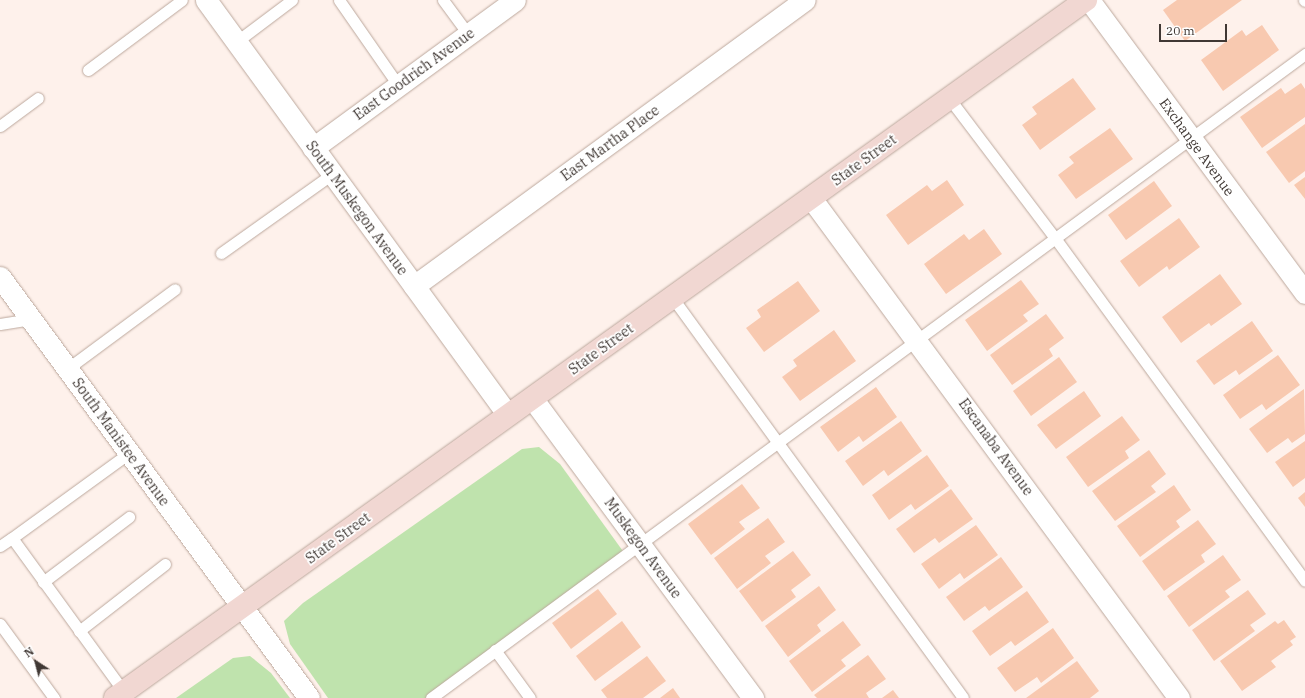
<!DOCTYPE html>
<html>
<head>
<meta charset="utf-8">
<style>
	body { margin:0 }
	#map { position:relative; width:1305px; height:698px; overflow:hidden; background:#fef1eb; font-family:"IBM Plex Serif",serif }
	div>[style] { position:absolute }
	.green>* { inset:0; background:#bfe3ad }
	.building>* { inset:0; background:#f8c9b0 }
	.roads { filter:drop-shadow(0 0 1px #bca89d) drop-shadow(0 0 1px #bca89d) }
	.lane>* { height:11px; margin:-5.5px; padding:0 5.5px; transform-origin:5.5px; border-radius:5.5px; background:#fff }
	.street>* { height:21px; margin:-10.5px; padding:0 10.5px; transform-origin:10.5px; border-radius:10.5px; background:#fff }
	.secondary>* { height:22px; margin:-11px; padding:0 11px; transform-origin:11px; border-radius:11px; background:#f1d7d2 }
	span { translate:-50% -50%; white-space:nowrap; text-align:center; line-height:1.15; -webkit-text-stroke:3.5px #fff; paint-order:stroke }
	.street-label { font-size:14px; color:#403834 }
	.north { position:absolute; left:16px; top:642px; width:40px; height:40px; -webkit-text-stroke:3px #fff; paint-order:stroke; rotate:324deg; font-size:11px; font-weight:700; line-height:16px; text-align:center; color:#403834 }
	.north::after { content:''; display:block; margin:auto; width:14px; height:18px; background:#403834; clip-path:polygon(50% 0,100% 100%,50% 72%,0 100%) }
	.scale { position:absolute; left:1159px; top:24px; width:68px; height:18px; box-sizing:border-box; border:2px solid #403834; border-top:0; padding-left:5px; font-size:12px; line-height:14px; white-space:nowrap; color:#403834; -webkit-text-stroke:3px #fff; paint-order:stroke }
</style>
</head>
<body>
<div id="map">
	<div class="green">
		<i style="clip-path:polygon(539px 447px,560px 464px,625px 554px,426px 698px,328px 698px,290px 644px,284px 621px,303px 603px,522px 449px)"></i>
		<i style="clip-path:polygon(250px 656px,271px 673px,290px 698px,176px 698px,233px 658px)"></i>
	</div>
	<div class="building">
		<i style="clip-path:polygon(1177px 0,1242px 0,1185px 41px,1163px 10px)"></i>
		<i style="clip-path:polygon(1262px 25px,1279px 50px,1223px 91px,1201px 60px,1242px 30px,1246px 36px)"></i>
		<i style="clip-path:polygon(1073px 78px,1096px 109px,1040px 150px,1022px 125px,1037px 114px,1032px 107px)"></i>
		<i style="clip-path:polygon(1301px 83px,1305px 89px,1305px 117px,1262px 148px,1240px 117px,1281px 88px,1285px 94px)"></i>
		<i style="clip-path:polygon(1305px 124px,1305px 171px,1289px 183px,1266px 152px)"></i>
		<i style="clip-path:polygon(1110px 128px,1133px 159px,1076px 199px,1058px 175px,1074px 163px,1069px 157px)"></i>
		<i style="clip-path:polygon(1305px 177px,1305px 199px,1294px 185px)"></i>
		<i style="clip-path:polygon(947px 180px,964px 205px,908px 245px,886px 215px,927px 185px,932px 191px)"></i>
		<i style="clip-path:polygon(1154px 181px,1172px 206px,1126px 240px,1108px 215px)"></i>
		<i style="clip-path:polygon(1179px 218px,1200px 247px,1169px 270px,1167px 266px,1139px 287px,1120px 261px)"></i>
		<i style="clip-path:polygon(984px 229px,1002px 254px,946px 294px,924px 264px,964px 234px,969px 240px)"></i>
		<i style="clip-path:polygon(1220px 274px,1242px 304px,1211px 326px,1209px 323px,1181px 343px,1162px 317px)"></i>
		<i style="clip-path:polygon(1021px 280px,1039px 304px,1023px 315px,1028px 321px,987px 351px,965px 320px)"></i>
		<i style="clip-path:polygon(798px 281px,820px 311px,764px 352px,746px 328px,761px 317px,757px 310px)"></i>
		<i style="clip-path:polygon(1046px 314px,1064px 338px,1049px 349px,1053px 356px,1012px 385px,990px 355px)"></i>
		<i style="clip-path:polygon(1252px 321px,1273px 351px,1239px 375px,1236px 370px,1214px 385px,1196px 361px)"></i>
		<i style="clip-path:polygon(834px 330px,856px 361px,800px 401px,782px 377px,797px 366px,793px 360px)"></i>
		<i style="clip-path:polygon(1278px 355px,1300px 385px,1266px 410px,1262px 404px,1240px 419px,1223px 395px)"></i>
		<i style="clip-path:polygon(1059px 357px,1077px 382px,1031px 416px,1013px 391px)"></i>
		<i style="clip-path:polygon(876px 387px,897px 417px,863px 442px,859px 436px,838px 452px,820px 427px)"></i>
		<i style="clip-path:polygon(1304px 389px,1305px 434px,1292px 443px,1288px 438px,1267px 453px,1249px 429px)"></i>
		<i style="clip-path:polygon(1084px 391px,1101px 416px,1056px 449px,1037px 425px)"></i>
		<i style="clip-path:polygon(1122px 416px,1140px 440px,1125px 451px,1129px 458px,1088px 487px,1066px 457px)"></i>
		<i style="clip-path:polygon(901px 421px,922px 451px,888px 476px,884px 470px,863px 486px,845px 461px)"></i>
		<i style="clip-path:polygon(1305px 441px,1305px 478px,1293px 487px,1275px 462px)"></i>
		<i style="clip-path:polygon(1149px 450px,1166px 474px,1151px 486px,1156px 492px,1115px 521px,1092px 491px)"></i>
		<i style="clip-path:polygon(927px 455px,949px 486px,915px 510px,911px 504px,889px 520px,872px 495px)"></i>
		<i style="clip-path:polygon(742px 484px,760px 508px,739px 522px,745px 529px,711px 555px,688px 524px)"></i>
		<i style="clip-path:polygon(1174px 485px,1191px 510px,1176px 521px,1180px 527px,1140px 557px,1117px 526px)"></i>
		<i style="clip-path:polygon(951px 489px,973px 519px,939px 543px,935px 538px,914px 553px,896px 529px)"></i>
		<i style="clip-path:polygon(1305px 492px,1305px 507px,1298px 498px)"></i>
		<i style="clip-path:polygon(768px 518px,785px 542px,765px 556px,771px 563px,737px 589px,714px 558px)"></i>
		<i style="clip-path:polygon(1198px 520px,1216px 544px,1201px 555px,1205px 562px,1164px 591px,1142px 561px)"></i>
		<i style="clip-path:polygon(976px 525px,998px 555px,964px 579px,960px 573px,939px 589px,921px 564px)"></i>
		<i style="clip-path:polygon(793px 551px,811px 575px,791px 590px,796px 597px,762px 622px,739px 591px)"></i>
		<i style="clip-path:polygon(1223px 555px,1241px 580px,1225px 591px,1230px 597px,1189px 627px,1167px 596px)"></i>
		<i style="clip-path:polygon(1001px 557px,1023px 587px,989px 611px,985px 606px,964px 621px,946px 597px)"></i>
		<i style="clip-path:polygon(819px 586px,836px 610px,817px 625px,821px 631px,788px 657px,765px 626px)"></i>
		<i style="clip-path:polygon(598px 589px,617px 614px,571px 649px,552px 623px)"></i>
		<i style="clip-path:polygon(1248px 590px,1266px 614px,1250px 625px,1255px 631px,1214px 661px,1192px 630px)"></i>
		<i style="clip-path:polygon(1027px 591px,1049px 622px,1015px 646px,1011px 641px,990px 656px,972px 631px)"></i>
		<i style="clip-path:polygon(1284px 620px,1296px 637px,1290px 641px,1293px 645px,1271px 661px,1276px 667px,1242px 691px,1220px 661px,1275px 621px,1278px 624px)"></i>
		<i style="clip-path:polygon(622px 621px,641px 647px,595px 681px,576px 656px)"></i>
		<i style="clip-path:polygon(843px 621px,861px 645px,841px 660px,846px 666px,812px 692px,789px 661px)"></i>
		<i style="clip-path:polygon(1053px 628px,1074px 658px,1041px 683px,1037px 677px,1015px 692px,997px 668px)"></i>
		<i style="clip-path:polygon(868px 655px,886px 679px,866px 693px,869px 698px,817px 698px,814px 695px)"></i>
		<i style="clip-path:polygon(647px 656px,666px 681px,643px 698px,607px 698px,601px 690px)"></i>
		<i style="clip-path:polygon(1077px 661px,1099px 691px,1090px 698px,1026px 698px)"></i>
		<i style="clip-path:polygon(673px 688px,680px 698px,660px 698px)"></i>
		<i style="clip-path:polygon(893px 690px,899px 698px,882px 698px)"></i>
	</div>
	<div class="roads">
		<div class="lane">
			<i style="left:339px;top:0;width:103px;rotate:55.2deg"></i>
			<i style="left:443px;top:0;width:42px;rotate:53.7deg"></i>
			<i style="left:1304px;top:0;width:1px;rotate:45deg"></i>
			<i style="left:236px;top:42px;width:70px;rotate:-36.9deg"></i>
			<i style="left:88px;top:70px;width:117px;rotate:-36.7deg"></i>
			<i style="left:949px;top:98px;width:176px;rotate:52.9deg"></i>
			<i style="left:1055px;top:238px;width:424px;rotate:53.9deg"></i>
			<i style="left:0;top:126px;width:47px;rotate:-36.4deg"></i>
			<i style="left:221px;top:253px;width:136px;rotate:-35.4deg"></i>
			<i style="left:672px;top:297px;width:495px;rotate:54deg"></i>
			<i style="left:0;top:324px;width:30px;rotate:-9deg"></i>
			<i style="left:67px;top:369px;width:134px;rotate:-36.5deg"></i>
			<i style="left:0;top:546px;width:14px;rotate:-34deg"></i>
			<i style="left:43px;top:582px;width:108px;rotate:-37.1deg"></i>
			<i style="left:0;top:624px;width:92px;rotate:53.9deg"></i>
			<i style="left:79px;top:631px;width:109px;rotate:-37.9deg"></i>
			<i style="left:495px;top:650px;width:59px;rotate:53.9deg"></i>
			<i style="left:124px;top:692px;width:190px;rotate:-126deg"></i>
			<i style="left:12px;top:538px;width:145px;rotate:-36deg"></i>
			<i style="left:431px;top:698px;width:1086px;rotate:-36.38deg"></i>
		</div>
		<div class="street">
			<i style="left:206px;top:0;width:513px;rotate:53.96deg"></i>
			<i style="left:1089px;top:0;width:364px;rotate:53.6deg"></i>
			<i style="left:313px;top:148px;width:250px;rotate:-36.2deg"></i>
			<i style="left:811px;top:198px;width:621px;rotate:53.65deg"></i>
			<i style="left:0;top:277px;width:522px;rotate:53.72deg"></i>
			<i style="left:414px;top:286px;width:484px;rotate:-36.2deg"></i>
			<i style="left:532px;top:398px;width:373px;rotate:53.6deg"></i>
		</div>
		<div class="secondary">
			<i style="left:115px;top:698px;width:1196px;rotate:-35.71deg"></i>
		</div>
	</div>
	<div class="street-label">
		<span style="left:414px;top:74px;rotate:-36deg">East Goodrich Avenue</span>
		<span style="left:610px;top:143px;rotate:-36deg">East Martha Place</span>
		<span style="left:1197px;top:147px;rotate:54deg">Exchange Avenue</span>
		<span style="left:864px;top:160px;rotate:-36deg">State Street</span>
		<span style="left:357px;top:208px;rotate:54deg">South Muskegon Avenue</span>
		<span style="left:601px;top:349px;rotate:-36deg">State Street</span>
		<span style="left:121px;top:442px;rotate:54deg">South Manistee Avenue</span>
		<span style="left:996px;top:447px;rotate:54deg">Escanaba Avenue</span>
		<span style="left:338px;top:538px;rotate:-36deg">State Street</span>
		<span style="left:643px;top:548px;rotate:54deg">Muskegon Avenue</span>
	</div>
	<div class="north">N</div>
	<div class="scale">20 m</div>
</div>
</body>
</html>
